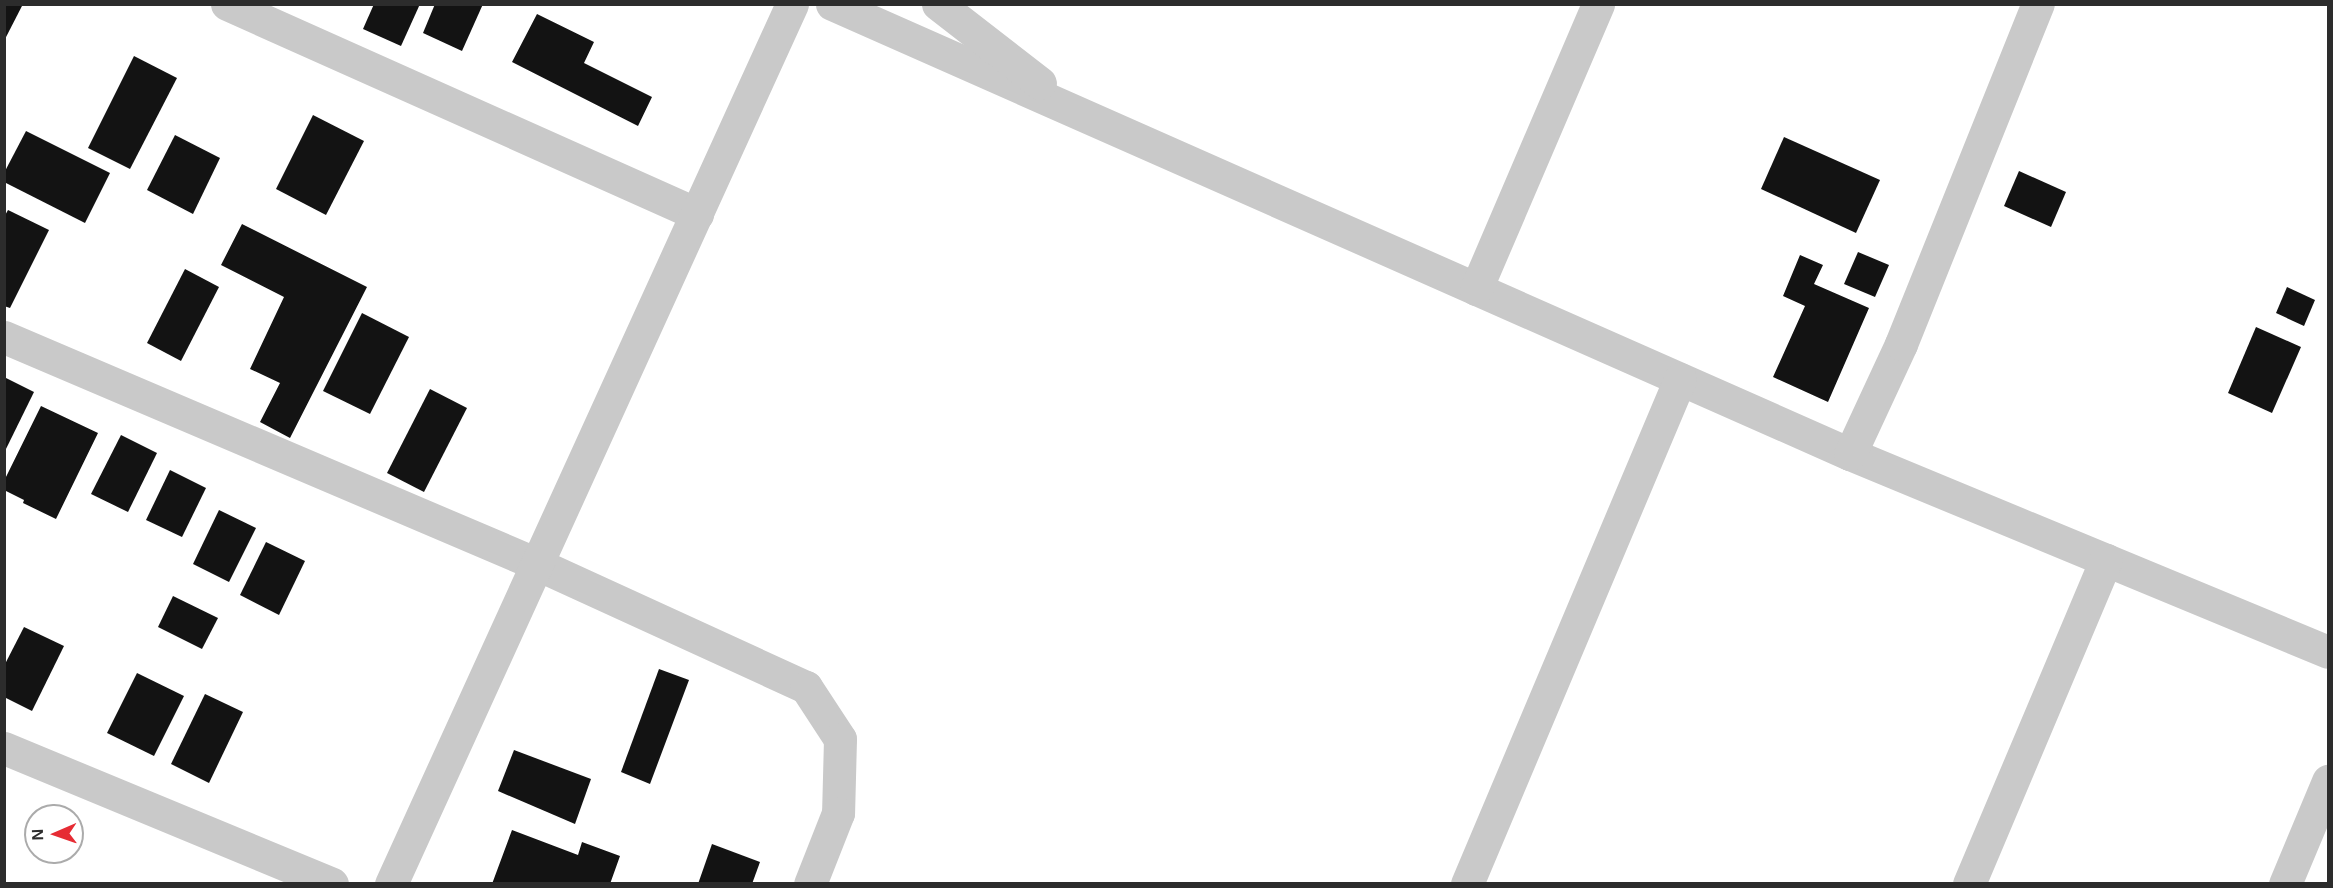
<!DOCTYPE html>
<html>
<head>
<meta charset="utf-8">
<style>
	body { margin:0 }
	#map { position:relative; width:2333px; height:888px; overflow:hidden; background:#fff; font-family:Arial,sans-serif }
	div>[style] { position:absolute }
	.building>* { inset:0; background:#131313 }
	.minor>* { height:33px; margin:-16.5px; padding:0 16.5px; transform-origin:16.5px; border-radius:16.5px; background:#c9c9c9 }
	span { translate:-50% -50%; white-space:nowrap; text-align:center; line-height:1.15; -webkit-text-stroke:6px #fff; paint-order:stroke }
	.frame { position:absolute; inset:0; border:6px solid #2c2c2c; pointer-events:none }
	.north { position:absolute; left:24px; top:804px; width:60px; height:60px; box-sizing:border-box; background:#fff; border:2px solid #ababab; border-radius:50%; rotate:268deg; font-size:16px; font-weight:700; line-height:24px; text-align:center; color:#2c2c2c }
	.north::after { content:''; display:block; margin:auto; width:21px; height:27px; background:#e62c34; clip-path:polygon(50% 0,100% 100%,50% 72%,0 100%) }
</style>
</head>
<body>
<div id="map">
	<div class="building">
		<i style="clip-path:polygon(4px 4px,23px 4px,4px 41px)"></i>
		<i style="clip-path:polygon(374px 4px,420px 4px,401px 46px,363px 29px)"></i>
		<i style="clip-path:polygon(435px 4px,483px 4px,462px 51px,423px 33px)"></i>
		<i style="clip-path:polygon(537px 14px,594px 42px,584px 63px,652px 97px,638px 126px,512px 62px)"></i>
		<i style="clip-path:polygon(134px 56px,177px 78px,130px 169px,88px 148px)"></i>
		<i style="clip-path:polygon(313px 115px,364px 141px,326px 215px,276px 189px)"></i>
		<i style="clip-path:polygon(26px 131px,110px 173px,85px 223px,4px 182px,4px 173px)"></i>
		<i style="clip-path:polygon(175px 135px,220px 158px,193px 214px,147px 190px)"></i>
		<i style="clip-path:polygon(1784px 137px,1880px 180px,1856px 233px,1761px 189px)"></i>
		<i style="clip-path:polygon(2019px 171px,2066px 192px,2051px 227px,2004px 206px)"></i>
		<i style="clip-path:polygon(8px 210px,49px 230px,10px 308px,4px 306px,4px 217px)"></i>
		<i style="clip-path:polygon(242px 224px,367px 287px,290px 438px,260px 422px,280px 383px,250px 369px,284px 297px,221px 265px)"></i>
		<i style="clip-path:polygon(1858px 252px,1889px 265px,1875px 297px,1844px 284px)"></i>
		<i style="clip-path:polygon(1800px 255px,1823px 265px,1814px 284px,1869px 308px,1828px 402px,1773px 377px,1805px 306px,1783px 296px)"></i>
		<i style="clip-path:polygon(185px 269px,219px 287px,181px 361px,147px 343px)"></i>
		<i style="clip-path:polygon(2287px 287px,2315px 300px,2304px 326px,2276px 313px)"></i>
		<i style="clip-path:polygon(362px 313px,409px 337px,370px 414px,323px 391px)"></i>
		<i style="clip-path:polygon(2256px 327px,2301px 347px,2272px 413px,2228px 393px)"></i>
		<i style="clip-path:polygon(4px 377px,34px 392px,4px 453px)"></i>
		<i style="clip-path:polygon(430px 389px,467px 408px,424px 492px,387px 473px)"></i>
		<i style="clip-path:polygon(41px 406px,98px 433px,56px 519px,23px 503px,24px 500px,4px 490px,4px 481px)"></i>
		<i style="clip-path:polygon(121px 435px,157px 453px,128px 512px,91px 494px)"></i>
		<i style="clip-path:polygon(170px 470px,206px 488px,182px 537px,146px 520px)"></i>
		<i style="clip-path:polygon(219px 510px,256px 528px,229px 582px,193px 564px)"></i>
		<i style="clip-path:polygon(266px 542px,305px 561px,279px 615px,240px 595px)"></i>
		<i style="clip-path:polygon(173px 596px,218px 618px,202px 649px,158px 627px)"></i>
		<i style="clip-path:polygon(24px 627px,64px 646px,32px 711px,4px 697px,4px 666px)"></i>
		<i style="clip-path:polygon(659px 669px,689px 680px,650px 784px,621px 772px)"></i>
		<i style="clip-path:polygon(137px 673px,184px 696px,154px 756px,107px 733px)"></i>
		<i style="clip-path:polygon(205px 694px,243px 712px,209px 783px,171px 764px)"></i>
		<i style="clip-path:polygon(514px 750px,591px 779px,575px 824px,498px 791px)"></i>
		<i style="clip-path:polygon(512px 830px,578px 855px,582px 842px,620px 856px,610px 884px,492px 884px)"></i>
		<i style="clip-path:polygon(712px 844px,760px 862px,752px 884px,698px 884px)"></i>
	</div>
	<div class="minor">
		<i style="left:227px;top:4px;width:515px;rotate:24.08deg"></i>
		<i style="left:832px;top:4px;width:1113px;rotate:23.85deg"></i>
		<i style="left:1850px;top:454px;width:517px;rotate:22.5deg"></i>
		<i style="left:938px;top:4px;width:129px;rotate:37.8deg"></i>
		<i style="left:1476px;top:289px;width:310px;rotate:-66.8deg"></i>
		<i style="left:4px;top:337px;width:579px;rotate:23.07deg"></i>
		<i style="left:537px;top:564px;width:296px;rotate:24.6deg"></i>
		<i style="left:806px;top:687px;width:62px;rotate:56.8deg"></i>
		<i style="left:840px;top:739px;width:74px;rotate:91.5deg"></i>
		<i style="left:838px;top:813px;width:76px;rotate:111.5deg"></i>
		<i style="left:1850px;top:454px;width:121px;rotate:-65.1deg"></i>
		<i style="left:1901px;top:344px;width:367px;rotate:-68.1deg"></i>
		<i style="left:4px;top:748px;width:355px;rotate:22.5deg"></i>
		<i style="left:391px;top:884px;width:967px;rotate:-65.5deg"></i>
		<i style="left:1467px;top:884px;width:548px;rotate:-67.13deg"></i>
		<i style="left:1969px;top:884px;width:352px;rotate:-67.1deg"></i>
		<i style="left:2285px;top:884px;width:112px;rotate:-67.3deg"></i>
	</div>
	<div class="frame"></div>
	<div class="north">N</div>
</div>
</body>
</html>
